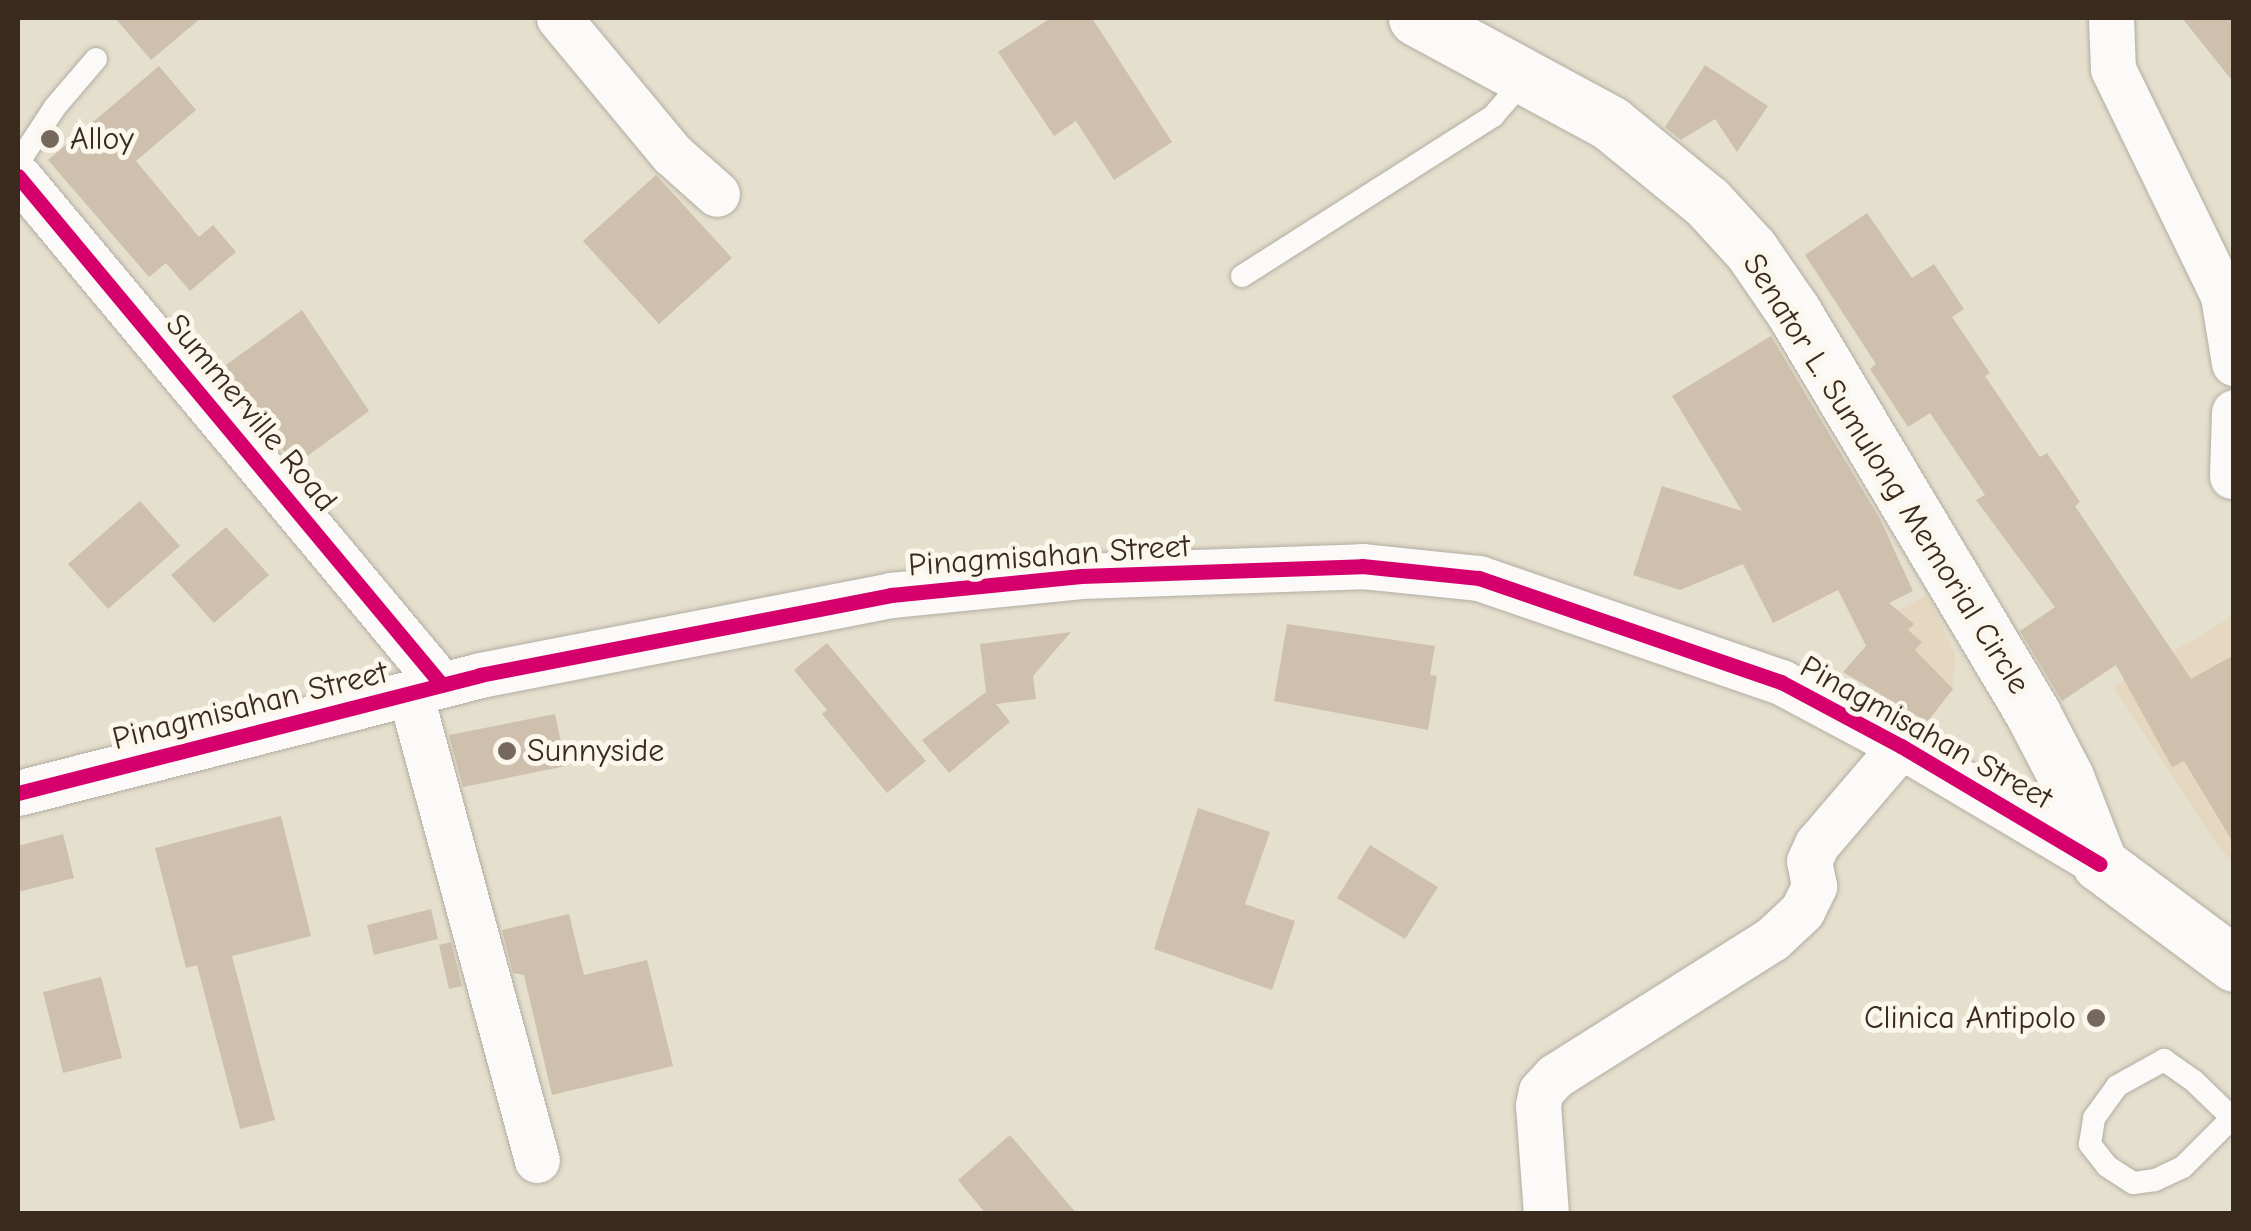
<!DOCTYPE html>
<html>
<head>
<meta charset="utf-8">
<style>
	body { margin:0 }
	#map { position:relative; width:2251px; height:1231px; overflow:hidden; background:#e5dfce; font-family:"Comic Neue",sans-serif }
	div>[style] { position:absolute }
	.built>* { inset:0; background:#e6d7c0 }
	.building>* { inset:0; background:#cec0ac }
	.roads { filter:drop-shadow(0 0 2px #b2ada1) drop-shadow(0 0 2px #b2ada1) }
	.lane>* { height:22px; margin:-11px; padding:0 11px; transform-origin:11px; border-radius:11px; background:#fbfaf8 }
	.street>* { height:45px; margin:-22.5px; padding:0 22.5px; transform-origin:22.5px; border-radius:22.5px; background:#fbfaf8 }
	.primary>* { height:55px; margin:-27.5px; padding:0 27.5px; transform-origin:27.5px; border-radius:27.5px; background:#fbfaf8 }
	.cycleway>* { height:15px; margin:-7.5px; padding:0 7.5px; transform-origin:7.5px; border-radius:7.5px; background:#d6006c }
	.dots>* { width:28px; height:28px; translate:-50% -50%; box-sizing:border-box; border:5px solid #fbf7ec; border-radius:50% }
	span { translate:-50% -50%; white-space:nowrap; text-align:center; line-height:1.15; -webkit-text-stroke:10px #fbf7ec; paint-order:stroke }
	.poi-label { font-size:32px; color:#3b2a1e }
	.left { translate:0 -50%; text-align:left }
	.right { translate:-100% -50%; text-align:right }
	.street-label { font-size:32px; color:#3b2a1e }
	.frame { position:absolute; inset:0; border:20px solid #3b2a1e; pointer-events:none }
</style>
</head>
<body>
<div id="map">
	<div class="built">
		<i style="clip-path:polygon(1927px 595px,1955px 654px,1953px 689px,1927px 722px,1898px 611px)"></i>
		<i style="clip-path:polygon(2233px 616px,2233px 862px,2217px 845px,2114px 687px)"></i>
	</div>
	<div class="building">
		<i style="clip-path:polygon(115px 18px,201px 18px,151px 60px)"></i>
		<i style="clip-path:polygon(1051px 18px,1092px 18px,1172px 142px,1114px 180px,1076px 121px,1054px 136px,998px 52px)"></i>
		<i style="clip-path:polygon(2182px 18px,2234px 18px,2234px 83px)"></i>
		<i style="clip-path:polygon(1705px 65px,1768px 106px,1737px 152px,1715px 119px,1681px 140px,1665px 127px)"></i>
		<i style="clip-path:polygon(159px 66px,196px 110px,136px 161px,199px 237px,213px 225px,236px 252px,190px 291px,166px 263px,149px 277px,48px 160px)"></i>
		<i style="clip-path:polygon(656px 175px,732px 258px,659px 324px,583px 241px)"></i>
		<i style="clip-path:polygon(1867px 213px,1912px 278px,1934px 264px,1964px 309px,1952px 317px,1990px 373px,1985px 376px,2040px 457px,2047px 453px,2080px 502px,2075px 506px,2191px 679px,2234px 655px,2234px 844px,2184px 761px,2172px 767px,2116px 665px,2062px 701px,2020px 631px,2055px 607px,1976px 500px,1985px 495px,1930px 413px,1908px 427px,1870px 369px,1876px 364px,1805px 255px)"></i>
		<i style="clip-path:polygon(302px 310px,369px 411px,295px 465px,219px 370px)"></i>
		<i style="clip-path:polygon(1771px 336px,1880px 519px,1913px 591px,1889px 603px,1914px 624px,1908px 630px,1922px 642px,1915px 650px,1953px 689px,1927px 722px,1843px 672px,1866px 646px,1838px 590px,1773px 623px,1743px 564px,1680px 590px,1633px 575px,1662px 486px,1742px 511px,1672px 396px)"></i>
		<i style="clip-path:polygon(140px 501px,180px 546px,108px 609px,68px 564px)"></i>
		<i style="clip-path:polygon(226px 527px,269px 575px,214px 623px,171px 575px)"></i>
		<i style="clip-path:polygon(1287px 624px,1435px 646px,1430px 675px,1437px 676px,1428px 730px,1274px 701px)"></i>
		<i style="clip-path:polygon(1071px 632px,1033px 676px,1036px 699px,996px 704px,1010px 722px,949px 773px,922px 740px,986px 692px,980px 644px)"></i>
		<i style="clip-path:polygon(827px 643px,926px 761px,887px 793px,822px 714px,827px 710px,794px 670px)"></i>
		<i style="clip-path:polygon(555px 714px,566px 766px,463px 787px,449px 735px)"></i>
		<i style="clip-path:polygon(1198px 808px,1270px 832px,1245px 904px,1295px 921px,1272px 990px,1154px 949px)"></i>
		<i style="clip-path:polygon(281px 816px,311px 936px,232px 956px,275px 1120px,240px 1129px,197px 965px,186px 968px,155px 848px)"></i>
		<i style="clip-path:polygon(63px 834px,74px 878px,18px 892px,18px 846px)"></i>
		<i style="clip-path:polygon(1370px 845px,1438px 887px,1405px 939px,1337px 898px)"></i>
		<i style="clip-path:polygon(431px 909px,438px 939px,374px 955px,367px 925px)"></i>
		<i style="clip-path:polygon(569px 914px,584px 975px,647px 960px,673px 1066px,552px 1095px,524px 975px,513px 973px,502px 930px)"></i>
		<i style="clip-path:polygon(451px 942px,462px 986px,449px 989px,439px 945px)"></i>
		<i style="clip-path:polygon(101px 977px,122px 1058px,63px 1073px,43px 992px)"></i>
		<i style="clip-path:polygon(1010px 1135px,1077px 1214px,986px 1214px,958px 1180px)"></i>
	</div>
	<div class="roads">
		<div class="lane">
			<i style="left:18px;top:163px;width:67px;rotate:-56.5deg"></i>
			<i style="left:55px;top:107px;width:63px;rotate:-49.5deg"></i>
			<i style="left:1242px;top:276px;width:298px;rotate:-32.5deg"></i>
			<i style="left:1493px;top:116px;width:50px;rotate:-49deg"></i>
			<i style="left:2164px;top:1060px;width:37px;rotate:35deg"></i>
			<i style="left:2194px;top:1081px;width:53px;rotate:44.2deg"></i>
			<i style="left:2232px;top:1118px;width:69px;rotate:135deg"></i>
			<i style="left:2183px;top:1167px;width:31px;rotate:155deg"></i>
			<i style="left:2155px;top:1180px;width:22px;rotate:172deg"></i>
			<i style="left:2133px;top:1183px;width:31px;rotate:-147deg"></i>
			<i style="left:2107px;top:1166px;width:28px;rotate:-128deg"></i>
			<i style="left:2090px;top:1144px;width:26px;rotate:-81deg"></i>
			<i style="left:2094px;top:1118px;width:39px;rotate:-54deg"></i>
			<i style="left:2117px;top:1086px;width:54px;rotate:-29deg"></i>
		</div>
		<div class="street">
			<i style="left:559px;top:18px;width:177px;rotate:50.3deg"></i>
			<i style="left:672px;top:154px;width:60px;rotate:41.6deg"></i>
			<i style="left:2111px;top:18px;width:51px;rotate:87.8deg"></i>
			<i style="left:2113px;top:69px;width:252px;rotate:64.1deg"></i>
			<i style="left:2223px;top:296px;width:68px;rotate:80.7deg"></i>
			<i style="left:18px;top:176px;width:662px;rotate:50.21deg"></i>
			<i style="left:2232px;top:476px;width:64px;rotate:-88.2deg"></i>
			<i style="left:410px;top:693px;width:484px;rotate:74.8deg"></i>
			<i style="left:18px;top:793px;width:477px;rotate:-14.3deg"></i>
			<i style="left:480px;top:675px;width:419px;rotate:-11deg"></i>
			<i style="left:891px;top:595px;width:191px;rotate:-5.7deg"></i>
			<i style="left:1081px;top:576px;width:281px;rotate:-2deg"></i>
			<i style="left:1362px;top:566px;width:118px;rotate:5.9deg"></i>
			<i style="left:1479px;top:578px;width:319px;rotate:19deg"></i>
			<i style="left:1781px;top:682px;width:136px;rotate:28.1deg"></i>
			<i style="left:1901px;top:746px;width:231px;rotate:30.7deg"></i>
			<i style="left:1546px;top:1214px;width:109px;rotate:-94.2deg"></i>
			<i style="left:1538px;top:1105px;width:14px;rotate:-78deg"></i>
			<i style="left:1541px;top:1091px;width:21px;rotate:-47deg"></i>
			<i style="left:1555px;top:1076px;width:257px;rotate:-32.3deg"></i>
			<i style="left:1772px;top:939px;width:41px;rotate:-43deg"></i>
			<i style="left:1802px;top:911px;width:28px;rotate:-64deg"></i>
			<i style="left:1814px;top:886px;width:25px;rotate:-101deg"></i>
			<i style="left:1809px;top:861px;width:19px;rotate:-65deg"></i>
			<i style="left:1817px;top:844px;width:129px;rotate:-49.4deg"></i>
		</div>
		<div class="primary">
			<i style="left:1416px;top:18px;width:221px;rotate:28.4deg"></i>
			<i style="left:1610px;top:123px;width:125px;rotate:39.2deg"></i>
			<i style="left:1707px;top:202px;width:65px;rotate:47.5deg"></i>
			<i style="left:1751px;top:250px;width:74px;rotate:55.5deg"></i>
			<i style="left:1793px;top:311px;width:469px;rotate:59.2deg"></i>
			<i style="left:2033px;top:714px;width:71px;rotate:62.4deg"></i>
			<i style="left:2066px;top:777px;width:93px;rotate:68.7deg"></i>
			<i style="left:2100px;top:864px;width:167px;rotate:36.7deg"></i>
		</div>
	</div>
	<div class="cycleway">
		<i style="left:18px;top:176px;width:662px;rotate:50.21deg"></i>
		<i style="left:18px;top:793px;width:477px;rotate:-14.3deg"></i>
		<i style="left:480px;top:675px;width:419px;rotate:-11deg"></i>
		<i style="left:891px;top:595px;width:191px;rotate:-5.7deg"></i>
		<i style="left:1081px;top:576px;width:281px;rotate:-2deg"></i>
		<i style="left:1362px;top:566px;width:118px;rotate:5.9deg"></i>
		<i style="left:1479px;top:578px;width:319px;rotate:19deg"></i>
		<i style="left:1781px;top:682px;width:136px;rotate:28.1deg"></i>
		<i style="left:1901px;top:746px;width:231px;rotate:30.7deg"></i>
	</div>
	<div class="dots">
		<i style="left:50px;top:139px;background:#76695c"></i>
		<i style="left:507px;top:751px;background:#76695c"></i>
		<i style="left:2096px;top:1018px;background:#76695c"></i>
	</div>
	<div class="poi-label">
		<span class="left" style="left:70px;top:139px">Alloy</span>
		<span class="left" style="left:527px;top:751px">Sunnyside</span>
		<span class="right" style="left:2076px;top:1018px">Clinica Antipolo</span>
	</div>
	<div class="street-label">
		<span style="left:251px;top:413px;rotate:50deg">Summerville Road</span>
		<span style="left:1886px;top:474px;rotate:58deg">Senator L. Sumulong Memorial Circle</span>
		<span style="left:1049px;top:556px;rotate:-4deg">Pinagmisahan Street</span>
		<span style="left:250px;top:706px;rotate:-14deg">Pinagmisahan Street</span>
		<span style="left:1926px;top:733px;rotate:29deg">Pinagmisahan Street</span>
	</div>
	<div class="frame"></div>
</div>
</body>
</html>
